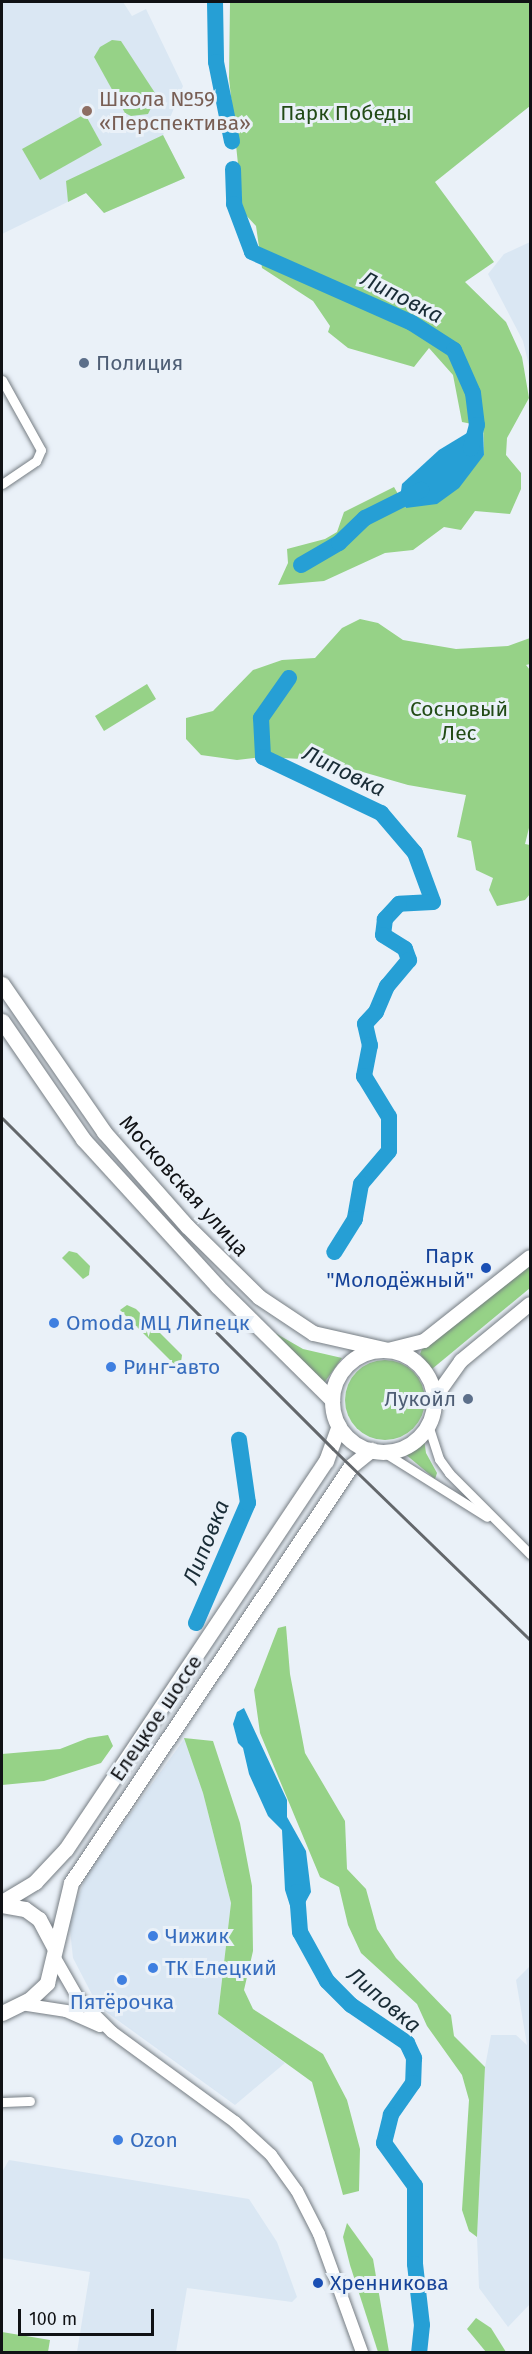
<!DOCTYPE html>
<html>
<head>
<meta charset="utf-8">
<style>
	body { margin:0 }
	#map { position:relative; width:532px; height:2354px; overflow:hidden; background:#eaf1f8; font-family:"Fira Sans",sans-serif }
	div>[style] { position:absolute }
	.built>* { inset:0; background:#dae7f3 }
	.green>* { inset:0; background:#96d287 }
	.round { border-radius:50% }
	.water>* { inset:0; background:#269fd5 }
	.river>* { height:16px; margin:-8px; padding:0 8px; transform-origin:8px; border-radius:8px; background:#269fd5 }
	.roads { filter:drop-shadow(0 0 2px #767d83) drop-shadow(0 0 2px #767d83) }
	.minor>* { height:9px; margin:-4.5px; padding:0 4.5px; transform-origin:4.5px; border-radius:4.5px; background:#fff }
	.tertiary>* { height:12px; margin:-6px; padding:0 6px; transform-origin:6px; border-radius:6px; background:#fff }
	.secondary>* { height:14px; margin:-7px; padding:0 7px; transform-origin:7px; border-radius:7px; background:#fff }
	.primary>* { height:15px; margin:-7.5px; padding:0 7.5px; transform-origin:7.5px; border-radius:7.5px; background:#fff }
	.primary>.ring { margin:-7.5px; padding:0; box-sizing:content-box; background:none; border:15px solid #fff; border-radius:50% }
	.rail>* { height:3px; margin:-1.5px; padding:0 1.5px; transform-origin:1.5px; border-radius:1.5px; background:#63676b }
	.dots>* { width:16px; height:16px; translate:-50% -50%; box-sizing:border-box; border:3px solid #eaf1f8; border-radius:50% }
	span { translate:-50% -50%; white-space:nowrap; text-align:center; line-height:1.15; -webkit-text-stroke:6px #eaf1f8; paint-order:stroke }
	.education-label { font-size:21px; color:#785e54 }
	.left { translate:0 -50%; text-align:left }
	.park-label { font-size:21px; color:#224b16 }
	.service-label { font-size:21px; color:#4e5e75 }
	.right { translate:-100% -50%; text-align:right }
	.street-label { font-size:21px; color:#101215 }
	.transit-label { font-size:21px; color:#164399 }
	.shop-label { font-size:21px; color:#366cbe }
	.water-label { font-size:22px; color:#192c36; font-style:italic }
	.frame { position:absolute; inset:0; border:3px solid #101215; pointer-events:none }
	.scale { position:absolute; left:18px; top:2309px; width:136px; height:27px; box-sizing:border-box; border:3px solid #101215; border-top:0; padding-left:8px; font-size:18px; line-height:21px; white-space:nowrap; color:#101215; -webkit-text-stroke:4px #eaf1f8; paint-order:stroke }
</style>
</head>
<body>
<div id="map">
	<div class="built">
		<i style="clip-path:polygon(2px 2px,123px 2px,132px 16px,146px 9px,183px 86px,163px 135px,185px 178px,104px 213px,86px 193px,2px 234px)"></i>
		<i style="clip-path:polygon(530px 242px,530px 370px,523px 341px,488px 274px,504px 254px)"></i>
		<i style="clip-path:polygon(185px 1738px,203px 1793px,231px 1903px,218px 2014px,285px 2063px,235px 2105px,98px 2006px,73px 1958px,69px 1921px,87px 1874px)"></i>
		<i style="clip-path:polygon(530px 1966px,530px 2304px,508px 2327px,479px 2288px,477px 2237px,485px 2067px,491px 2035px,516px 2035px,527px 2045px,516px 1980px)"></i>
		<i style="clip-path:polygon(9px 2160px,249px 2199px,277px 2242px,297px 2297px,292px 2302px,187px 2288px,176px 2352px,77px 2352px,90px 2272px,2px 2258px,2px 2172px)"></i>
	</div>
	<div class="green">
		<i style="clip-path:polygon(230px 2px,530px 2px,530px 106px,435px 182px,494px 262px,465px 282px,506px 322px,522px 357px,529px 398px,507px 438px,506px 455px,521px 473px,521px 489px,510px 514px,475px 511px,461px 530px,444px 527px,413px 550px,385px 553px,324px 581px,278px 585px,288px 563px,287px 549px,325px 539px,337px 532px,344px 512px,394px 487px,406px 508px,484px 455px,483px 418px,477px 425px,462px 422px,453px 375px,429px 348px,414px 367px,348px 348px,328px 332px,330px 326px,313px 301px,262px 268px,256px 226px,243px 212px,229px 78px)"></i>
		<i style="clip-path:polygon(112px 40px,121px 41px,157px 96px,148px 114px,131px 116px,125px 113px,94px 57px,100px 47px)"></i>
		<i style="clip-path:polygon(85px 114px,102px 145px,40px 180px,22px 149px)"></i>
		<i style="clip-path:polygon(163px 135px,185px 178px,104px 213px,86px 193px,68px 202px,66px 181px)"></i>
		<i style="clip-path:polygon(360px 619px,378px 623px,403px 640px,456px 649px,508px 646px,530px 638px,530px 664px,526px 665px,530px 670px,530px 824px,525px 844px,530px 845px,530px 894px,525px 900px,497px 906px,489px 890px,493px 878px,476px 870px,471px 841px,457px 837px,466px 795px,408px 785px,321px 760px,263px 757px,237px 760px,201px 755px,186px 739px,186px 718px,213px 711px,253px 670px,282px 660px,315px 658px,342px 628px)"></i>
		<i style="clip-path:polygon(147px 684px,156px 699px,104px 731px,95px 716px)"></i>
		<i style="clip-path:polygon(69px 1251px,77px 1253px,90px 1266px,89px 1275px,83px 1279px,62px 1258px)"></i>
		<i style="clip-path:polygon(530px 1266px,530px 1288px,432px 1369px,420px 1354px,422px 1349px)"></i>
		<i style="clip-path:polygon(127px 1305px,136px 1309px,182px 1355px,180px 1370px,120px 1310px)"></i>
		<i style="clip-path:polygon(270px 1330px,303px 1349px,342px 1358px,324px 1383px)"></i>
		<i class="round" style="left:345px;top:1360px;width:80px;height:80px"></i>
		<i style="clip-path:polygon(424px 1439px,426px 1453px,437px 1473px,435px 1479px,404px 1453px)"></i>
		<i style="clip-path:polygon(286px 1626px,290px 1674px,305px 1753px,345px 1821px,347px 1869px,366px 1889px,377px 1929px,396px 1958px,451px 2015px,454px 2036px,485px 2067px,477px 2237px,469px 2231px,462px 2210px,469px 2100px,462px 2075px,427px 2026px,417px 2004px,361px 1953px,348px 1925px,339px 1887px,320px 1877px,260px 1733px,254px 1690px,278px 1628px)"></i>
		<i style="clip-path:polygon(108px 1735px,113px 1746px,101px 1763px,44px 1781px,2px 1785px,2px 1754px,60px 1749px,88px 1738px)"></i>
		<i style="clip-path:polygon(184px 1738px,213px 1741px,240px 1823px,252px 1886px,253px 1951px,244px 1990px,253px 2009px,323px 2054px,347px 2100px,360px 2149px,359px 2191px,343px 2195px,312px 2082px,218px 2014px,231px 1903px,203px 1793px)"></i>
		<i style="clip-path:polygon(347px 2223px,373px 2259px,389px 2352px,378px 2352px,350px 2265px,343px 2237px)"></i>
		<i style="clip-path:polygon(476px 2318px,491px 2328px,506px 2352px,486px 2352px,467px 2329px)"></i>
		<i style="clip-path:polygon(2px 2332px,50px 2340px,48px 2352px,2px 2352px)"></i>
	</div>
	<div class="water">
		<i style="clip-path:polygon(477px 427px,483px 429px,484px 455px,459px 488px,437px 504px,406px 508px,400px 498px,402px 484px,439px 450px)"></i>
		<i style="clip-path:polygon(244px 1708px,287px 1800px,287px 1817px,306px 1851px,311px 1892px,298px 1916px,292px 1912px,285px 1890px,282px 1830px,268px 1816px,249px 1774px,243px 1748px,238px 1743px,233px 1724px,237px 1712px)"></i>
	</div>
	<div class="river">
		<i style="left:215px;top:2px;width:60px;rotate:89deg"></i>
		<i style="left:216px;top:62px;width:81px;rotate:78.6deg"></i>
		<i style="left:233px;top:169px;width:35px;rotate:88deg"></i>
		<i style="left:234px;top:204px;width:51px;rotate:69.4deg"></i>
		<i style="left:252px;top:252px;width:175px;rotate:23.9deg"></i>
		<i style="left:412px;top:323px;width:50px;rotate:32.7deg"></i>
		<i style="left:454px;top:350px;width:47px;rotate:66.2deg"></i>
		<i style="left:473px;top:393px;width:32px;rotate:83deg"></i>
		<i style="left:477px;top:425px;width:24px;rotate:105deg"></i>
		<i style="left:301px;top:565px;width:44px;rotate:-30.1deg"></i>
		<i style="left:339px;top:543px;width:36px;rotate:-44deg"></i>
		<i style="left:365px;top:518px;width:63px;rotate:-26.6deg"></i>
		<i style="left:289px;top:678px;width:49px;rotate:125deg"></i>
		<i style="left:261px;top:718px;width:39px;rotate:87deg"></i>
		<i style="left:263px;top:757px;width:131px;rotate:25.4deg"></i>
		<i style="left:381px;top:813px;width:52px;rotate:49.6deg"></i>
		<i style="left:415px;top:853px;width:52px;rotate:69.8deg"></i>
		<i style="left:433px;top:902px;width:34px;rotate:177deg"></i>
		<i style="left:399px;top:904px;width:21px;rotate:133deg"></i>
		<i style="left:385px;top:919px;width:16px;rotate:97deg"></i>
		<i style="left:383px;top:935px;width:26px;rotate:32deg"></i>
		<i style="left:405px;top:949px;width:12px;rotate:70deg"></i>
		<i style="left:409px;top:960px;width:34px;rotate:130deg"></i>
		<i style="left:387px;top:986px;width:28px;rotate:113deg"></i>
		<i style="left:376px;top:1012px;width:16px;rotate:133deg"></i>
		<i style="left:365px;top:1024px;width:22px;rotate:77deg"></i>
		<i style="left:370px;top:1045px;width:32px;rotate:101deg"></i>
		<i style="left:364px;top:1076px;width:48px;rotate:58.6deg"></i>
		<i style="left:389px;top:1117px;width:34px;rotate:90deg"></i>
		<i style="left:389px;top:1151px;width:43px;rotate:130.3deg"></i>
		<i style="left:361px;top:1184px;width:36px;rotate:100deg"></i>
		<i style="left:355px;top:1219px;width:39px;rotate:122deg"></i>
		<i style="left:196px;top:1623px;width:131px;rotate:-66.6deg"></i>
		<i style="left:248px;top:1503px;width:64px;rotate:-98.1deg"></i>
		<i style="left:297px;top:1892px;width:40px;rotate:85.7deg"></i>
		<i style="left:300px;top:1932px;width:56px;rotate:61.1deg"></i>
		<i style="left:327px;top:1981px;width:34px;rotate:45deg"></i>
		<i style="left:351px;top:2005px;width:68px;rotate:34.2deg"></i>
		<i style="left:407px;top:2043px;width:17px;rotate:65deg"></i>
		<i style="left:414px;top:2058px;width:25px;rotate:92deg"></i>
		<i style="left:413px;top:2083px;width:39px;rotate:125deg"></i>
		<i style="left:391px;top:2115px;width:29px;rotate:104deg"></i>
		<i style="left:384px;top:2143px;width:53px;rotate:54.2deg"></i>
		<i style="left:415px;top:2186px;width:78px;rotate:90deg"></i>
		<i style="left:415px;top:2264px;width:61px;rotate:83.5deg"></i>
		<i style="left:422px;top:2325px;width:27px;rotate:96deg"></i>
	</div>
	<div class="roads">
		<div class="minor">
			<i style="left:2px;top:380px;width:80px;rotate:60.9deg"></i>
			<i style="left:41px;top:450px;width:12px;rotate:114deg"></i>
			<i style="left:36px;top:461px;width:41px;rotate:145.9deg"></i>
			<i style="left:428px;top:1425px;width:36px;rotate:72deg"></i>
			<i style="left:439px;top:1459px;width:17px;rotate:54deg"></i>
			<i style="left:449px;top:1473px;width:115px;rotate:45deg"></i>
			<i style="left:385px;top:1453px;width:120px;rotate:32.1deg"></i>
			<i style="left:2px;top:2102px;width:28px;rotate:-2deg"></i>
		</div>
		<div class="tertiary">
			<i style="left:55px;top:1958px;width:46px;rotate:60.1deg"></i>
			<i style="left:78px;top:1998px;width:48px;rotate:45deg"></i>
			<i style="left:112px;top:2032px;width:152px;rotate:36.2deg"></i>
			<i style="left:235px;top:2122px;width:49px;rotate:42.5deg"></i>
			<i style="left:271px;top:2155px;width:44px;rotate:54.2deg"></i>
			<i style="left:297px;top:2191px;width:48px;rotate:62.9deg"></i>
			<i style="left:319px;top:2234px;width:126px;rotate:70deg"></i>
			<i style="left:21px;top:2004px;width:46px;rotate:8.8deg"></i>
			<i style="left:66px;top:2011px;width:37px;rotate:24deg"></i>
		</div>
		<div class="secondary">
			<i style="left:388px;top:1350px;width:37px;rotate:-14deg"></i>
			<i style="left:424px;top:1341px;width:135px;rotate:-38.4deg"></i>
			<i style="left:434px;top:1399px;width:47px;rotate:-54.6deg"></i>
			<i style="left:461px;top:1361px;width:89px;rotate:-39.6deg"></i>
		</div>
		<div class="primary">
			<i style="left:2px;top:984px;width:180px;rotate:55.4deg"></i>
			<i style="left:104px;top:1132px;width:125px;rotate:48.6deg"></i>
			<i style="left:187px;top:1226px;width:101px;rotate:44.6deg"></i>
			<i style="left:259px;top:1297px;width:65px;rotate:33.7deg"></i>
			<i style="left:313px;top:1333px;width:77px;rotate:12.8deg"></i>
			<i style="left:2px;top:1021px;width:143px;rotate:55.5deg"></i>
			<i style="left:83px;top:1139px;width:199px;rotate:47.6deg"></i>
			<i style="left:217px;top:1286px;width:162px;rotate:44.7deg"></i>
			<i class="ring" style="left:332px;top:1350px;width:87px;height:87px"></i>
			<i style="left:2px;top:1902px;width:39px;rotate:-31deg"></i>
			<i style="left:35px;top:1882px;width:45px;rotate:-46.8deg"></i>
			<i style="left:66px;top:1849px;width:467px;rotate:-56.2deg"></i>
			<i style="left:326px;top:1461px;width:37px;rotate:-70deg"></i>
			<i style="left:2px;top:1905px;width:23px;rotate:10deg"></i>
			<i style="left:25px;top:1909px;width:17px;rotate:36deg"></i>
			<i style="left:39px;top:1919px;width:32px;rotate:62deg"></i>
			<i style="left:2px;top:2013px;width:30px;rotate:-26deg"></i>
			<i style="left:29px;top:2000px;width:25px;rotate:-43deg"></i>
			<i style="left:47px;top:1983px;width:103px;rotate:-76.5deg"></i>
			<i style="left:71px;top:1883px;width:502px;rotate:-56.12deg"></i>
			<i style="left:351px;top:1466px;width:26px;rotate:-39deg"></i>
		</div>
	</div>
	<div class="rail">
		<i style="left:2px;top:1118px;width:468px;rotate:45deg"></i>
		<i style="left:333px;top:1449px;width:274px;rotate:44.1deg"></i>
	</div>
	<div class="dots">
		<i style="left:87px;top:111px;background:#8d6e63"></i>
		<i style="left:84px;top:363px;background:#5c6f8a"></i>
		<i style="left:486px;top:1268px;background:#1a4fb4"></i>
		<i style="left:54px;top:1323px;background:#3f7fe0"></i>
		<i style="left:111px;top:1367px;background:#3f7fe0"></i>
		<i style="left:468px;top:1399px;background:#5c6f8a"></i>
		<i style="left:153px;top:1936px;background:#3f7fe0"></i>
		<i style="left:153px;top:1968px;background:#3f7fe0"></i>
		<i style="left:122px;top:1980px;background:#3f7fe0"></i>
		<i style="left:118px;top:2140px;background:#3f7fe0"></i>
		<i style="left:318px;top:2283px;background:#1a4fb4"></i>
	</div>
	<div class="education-label">
		<span class="left" style="left:99px;top:111px">Школа №59<br>«Перспектива»</span>
	</div>
	<div class="park-label">
		<span style="left:346px;top:113px">Парк Победы</span>
		<span style="left:459px;top:721px">Сосновый<br>Лес</span>
	</div>
	<div class="service-label">
		<span class="left" style="left:96px;top:363px">Полиция</span>
		<span class="right" style="left:456px;top:1399px">Лукойл</span>
	</div>
	<div class="street-label">
		<span style="left:184px;top:1186px;rotate:48deg">Московская улица</span>
		<span style="left:156px;top:1718px;rotate:-56deg">Елецкое шоссе</span>
	</div>
	<div class="transit-label">
		<span class="right" style="left:474px;top:1268px">Парк<br>"Молодёжный"</span>
		<span class="left" style="left:330px;top:2283px">Хренникова</span>
	</div>
	<div class="shop-label">
		<span class="left" style="left:66px;top:1323px">Omoda МЦ Липецк</span>
		<span class="left" style="left:123px;top:1367px">Ринг-авто</span>
		<span class="left" style="left:165px;top:1936px">Чижик</span>
		<span class="left" style="left:165px;top:1968px">ТК Елецкий</span>
		<span style="left:122px;top:2002px">Пятёрочка</span>
		<span class="left" style="left:130px;top:2140px">Ozon</span>
	</div>
	<div class="water-label">
		<span style="left:402px;top:297px;rotate:27deg">Липовка</span>
		<span style="left:344px;top:771px;rotate:26deg">Липовка</span>
		<span style="left:206px;top:1542px;rotate:-68deg">Липовка</span>
		<span style="left:384px;top:2000px;rotate:40deg">Липовка</span>
	</div>
	<div class="frame"></div>
	<div class="scale">100 m</div>
</div>
</body>
</html>
